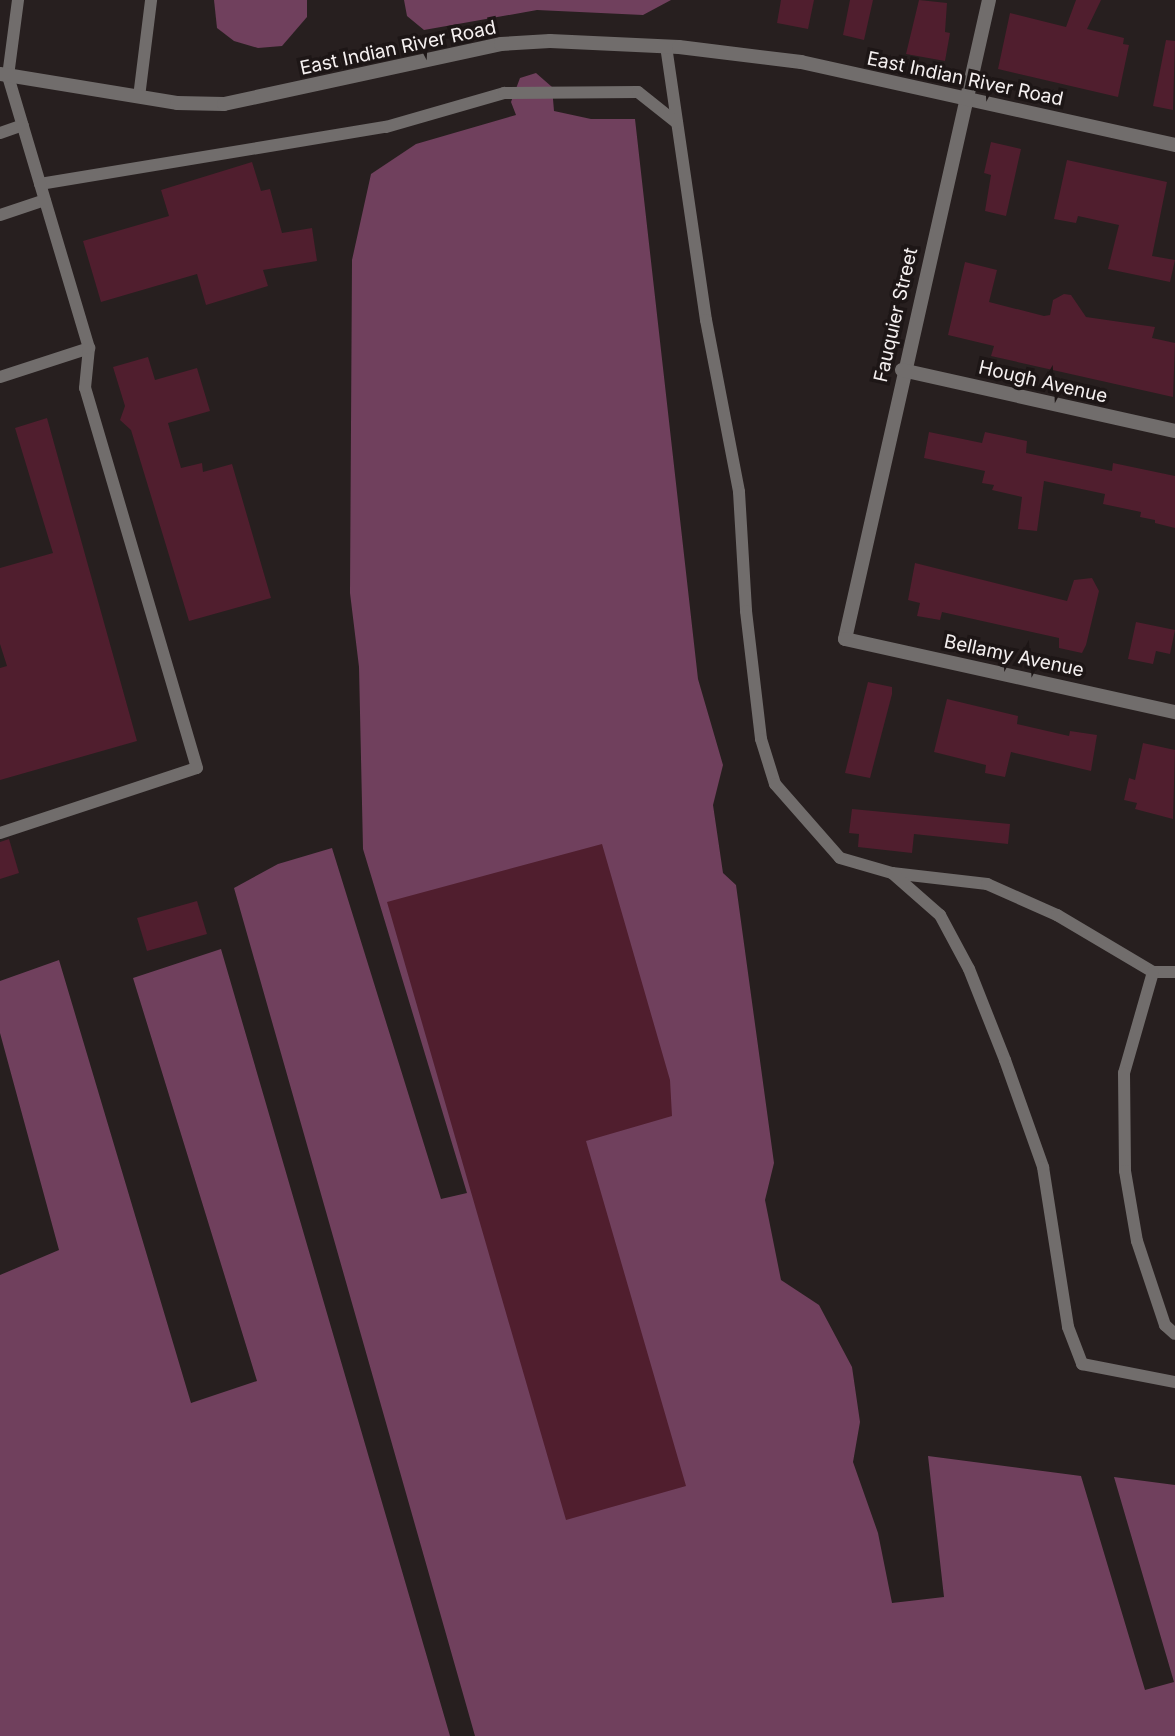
<!DOCTYPE html>
<html>
<head>
<meta charset="utf-8">
<style>
	body { margin:0 }
	#map { position:relative; width:1175px; height:1736px; overflow:hidden; background:#271f1f; font-family:Inter,sans-serif }
	div>[style] { position:absolute }
	.water>* { inset:0; background:#70405d }
	.building>* { inset:0; background:#501e2e }
	.service>* { height:12px; margin:-6px; padding:0 6px; transform-origin:6px; border-radius:6px; background:#716d6c }
	.minor>* { height:14px; margin:-7px; padding:0 7px; transform-origin:7px; border-radius:7px; background:#716d6c }
	.tertiary>* { height:14px; margin:-7px; padding:0 7px; transform-origin:7px; border-radius:7px; background:#716d6c }
	span { translate:-50% -50%; white-space:nowrap; text-align:center; line-height:1.15; -webkit-text-stroke:7px #1d1616; paint-order:stroke }
	.street-label { font-size:19px; color:#f5f0f0 }
</style>
</head>
<body>
<div id="map">
	<div class="water">
		<i style="clip-path:polygon(214px 0,307px 0,307px 17px,282px 46px,258px 48px,234px 41px,217px 28px)"></i>
		<i style="clip-path:polygon(404px 0,671px 0,643px 15px,537px 10px,424px 30px,407px 16px)"></i>
		<i style="clip-path:polygon(536px 73px,552px 87px,554px 111px,591px 119px,635px 119px,698px 679px,723px 765px,713px 805px,723px 873px,736px 885px,774px 1163px,765px 1200px,781px 1280px,819px 1305px,852px 1367px,860px 1422px,853px 1462px,878px 1533px,892px 1603px,944px 1597px,928px 1456px,1081px 1476px,1145px 1690px,1174px 1682px,1114px 1477px,1175px 1485px,1175px 1736px,475px 1736px,234px 888px,278px 864px,332px 848px,441px 1199px,467px 1193px,363px 849px,359px 667px,350px 593px,352px 260px,371px 174px,416px 144px,516px 115px,511px 102px,520px 78px)"></i>
		<i style="clip-path:polygon(221px 949px,450px 1736px,0 1736px,0 1275px,59px 1250px,0 1033px,0 981px,59px 960px,191px 1403px,257px 1381px,133px 978px)"></i>
	</div>
	<div class="building">
		<i style="clip-path:polygon(781px 0,814px 0,808px 29px,777px 23px)"></i>
		<i style="clip-path:polygon(850px 0,873px 0,864px 40px,843px 35px)"></i>
		<i style="clip-path:polygon(919px 0,947px 3px,945px 32px,950px 33px,945px 61px,906px 54px)"></i>
		<i style="clip-path:polygon(1076px 0,1101px 0,1087px 29px,1124px 38px,1123px 44px,1129px 45px,1118px 97px,998px 69px,1010px 13px,1066px 27px)"></i>
		<i style="clip-path:polygon(1166px 40px,1175px 41px,1173px 110px,1153px 106px)"></i>
		<i style="clip-path:polygon(991px 142px,1021px 149px,1006px 216px,985px 211px,991px 175px,984px 173px)"></i>
		<i style="clip-path:polygon(1067px 160px,1167px 182px,1152px 256px,1175px 260px,1170px 282px,1108px 269px,1119px 225px,1078px 216px,1076px 223px,1054px 219px)"></i>
		<i style="clip-path:polygon(252px 162px,261px 191px,270px 189px,282px 233px,312px 228px,317px 261px,263px 270px,268px 286px,206px 305px,197px 274px,101px 302px,83px 241px,169px 216px,161px 190px)"></i>
		<i style="clip-path:polygon(965px 262px,997px 270px,989px 302px,1044px 316px,1050px 315px,1053px 300px,1064px 294px,1071px 295px,1086px 317px,1155px 327px,1152px 338px,1175px 343px,1173px 397px,991px 356px,994px 346px,948px 335px)"></i>
		<i style="clip-path:polygon(148px 357px,155px 380px,197px 368px,210px 411px,168px 423px,181px 468px,202px 463px,203px 472px,232px 464px,271px 598px,189px 621px,131px 430px,120px 420px,125px 406px,113px 367px)"></i>
		<i style="clip-path:polygon(47px 418px,137px 741px,0 780px,0 668px,7px 666px,0 644px,0 568px,53px 553px,15px 428px)"></i>
		<i style="clip-path:polygon(929px 432px,982px 443px,985px 432px,1027px 441px,1026px 453px,1112px 471px,1113px 463px,1175px 476px,1175px 528px,1155px 523px,1155px 520px,1140px 517px,1141px 512px,1103px 504px,1105px 494px,1044px 481px,1037px 531px,1018px 529px,1022px 497px,992px 490px,994px 485px,982px 483px,985px 471px,924px 458px)"></i>
		<i style="clip-path:polygon(915px 563px,1067px 601px,1074px 580px,1092px 578px,1099px 591px,1086px 645px,1082px 653px,1059px 648px,1059px 638px,942px 612px,940px 620px,917px 616px,920px 603px,908px 600px)"></i>
		<i style="clip-path:polygon(1136px 622px,1175px 630px,1170px 654px,1156px 651px,1153px 664px,1128px 659px)"></i>
		<i style="clip-path:polygon(868px 682px,892px 687px,892px 694px,870px 778px,845px 773px)"></i>
		<i style="clip-path:polygon(947px 699px,1018px 716px,1017px 724px,1069px 736px,1070px 731px,1097px 735px,1091px 771px,1011px 752px,1005px 777px,985px 773px,986px 765px,934px 752px)"></i>
		<i style="clip-path:polygon(1143px 743px,1175px 750px,1173px 819px,1135px 809px,1137px 803px,1124px 800px,1129px 778px,1135px 780px)"></i>
		<i style="clip-path:polygon(852px 809px,1010px 824px,1008px 844px,914px 834px,912px 853px,858px 847px,859px 834px,849px 833px)"></i>
		<i style="clip-path:polygon(9px 839px,19px 873px,0 879px,0 842px)"></i>
		<i style="clip-path:polygon(602px 844px,670px 1080px,672px 1116px,586px 1141px,686px 1486px,566px 1520px,387px 902px)"></i>
		<i style="clip-path:polygon(197px 901px,207px 934px,147px 951px,137px 918px)"></i>
	</div>
	<div class="service">
		<i style="left:666px;top:46px;width:277px;rotate:81.7deg"></i>
		<i style="left:706px;top:320px;width:175px;rotate:79.1deg"></i>
		<i style="left:739px;top:492px;width:119px;rotate:86.6deg"></i>
		<i style="left:746px;top:611px;width:129px;rotate:83.3deg"></i>
		<i style="left:761px;top:739px;width:47px;rotate:72.7deg"></i>
		<i style="left:775px;top:784px;width:98px;rotate:48.7deg"></i>
		<i style="left:840px;top:858px;width:54px;rotate:16.1deg"></i>
		<i style="left:892px;top:873px;width:96px;rotate:6.6deg"></i>
		<i style="left:987px;top:884px;width:77px;rotate:23.9deg"></i>
		<i style="left:1057px;top:915px;width:112px;rotate:30.7deg"></i>
		<i style="left:1153px;top:972px;width:22px"></i>
		<i style="left:139px;top:97px;width:98px;rotate:-82.9deg"></i>
		<i style="left:0;top:133px;width:24px;rotate:-19deg"></i>
		<i style="left:40px;top:184px;width:351px;rotate:-9.4deg"></i>
		<i style="left:386px;top:127px;width:123px;rotate:-16.1deg"></i>
		<i style="left:504px;top:93px;width:134px;rotate:-0.4deg"></i>
		<i style="left:638px;top:92px;width:50px;rotate:38.5deg"></i>
		<i style="left:0;top:215px;width:47px;rotate:-18.4deg"></i>
		<i style="left:0;top:377px;width:94px;rotate:-18deg"></i>
		<i style="left:0;top:833px;width:207px;rotate:-18.3deg"></i>
		<i style="left:197px;top:768px;width:396px;rotate:-106.4deg"></i>
		<i style="left:85px;top:388px;width:40px;rotate:-84.3deg"></i>
		<i style="left:89px;top:348px;width:284px;rotate:-106.6deg"></i>
		<i style="left:8px;top:76px;width:77px;rotate:-82.5deg"></i>
		<i style="left:892px;top:873px;width:64px;rotate:41.2deg"></i>
		<i style="left:940px;top:915px;width:61px;rotate:61.8deg"></i>
		<i style="left:969px;top:969px;width:98px;rotate:68.4deg"></i>
		<i style="left:1005px;top:1060px;width:114px;rotate:70.4deg"></i>
		<i style="left:1043px;top:1167px;width:162px;rotate:81.1deg"></i>
		<i style="left:1068px;top:1327px;width:40px;rotate:69deg"></i>
		<i style="left:1082px;top:1364px;width:95px;rotate:11deg"></i>
		<i style="left:1153px;top:972px;width:105px;rotate:106deg"></i>
		<i style="left:1124px;top:1073px;width:98px;rotate:89.4deg"></i>
		<i style="left:1125px;top:1171px;width:71px;rotate:80.3deg"></i>
		<i style="left:1137px;top:1241px;width:89px;rotate:71.6deg"></i>
		<i style="left:1165px;top:1325px;width:13px;rotate:42deg"></i>
	</div>
	<div class="minor">
		<i style="left:989px;top:0;width:655px;rotate:102.7deg"></i>
		<i style="left:845px;top:639px;width:338px;rotate:12.5deg"></i>
		<i style="left:902px;top:370px;width:280px;rotate:12.6deg"></i>
	</div>
	<div class="tertiary">
		<i style="left:0;top:74px;width:179px;rotate:9.3deg"></i>
		<i style="left:177px;top:103px;width:47px;rotate:1.2deg"></i>
		<i style="left:224px;top:104px;width:283px;rotate:-12.2deg"></i>
		<i style="left:501px;top:44px;width:49px;rotate:-3.5deg"></i>
		<i style="left:550px;top:41px;width:129px;rotate:2.7deg"></i>
		<i style="left:679px;top:47px;width:123px;rotate:7deg"></i>
		<i style="left:801px;top:62px;width:383px;rotate:12.5deg"></i>
	</div>
	<div class="street-label">
		<span style="left:398px;top:48px;rotate:-12deg">East Indian River Road</span>
		<span style="left:965px;top:79px;rotate:12deg">East Indian River Road</span>
		<span style="left:896px;top:315px;rotate:-77deg">Fauquier Street</span>
		<span style="left:1043px;top:382px;rotate:13deg">Hough Avenue</span>
		<span style="left:1014px;top:656px;rotate:12deg">Bellamy Avenue</span>
	</div>
</div>
</body>
</html>
